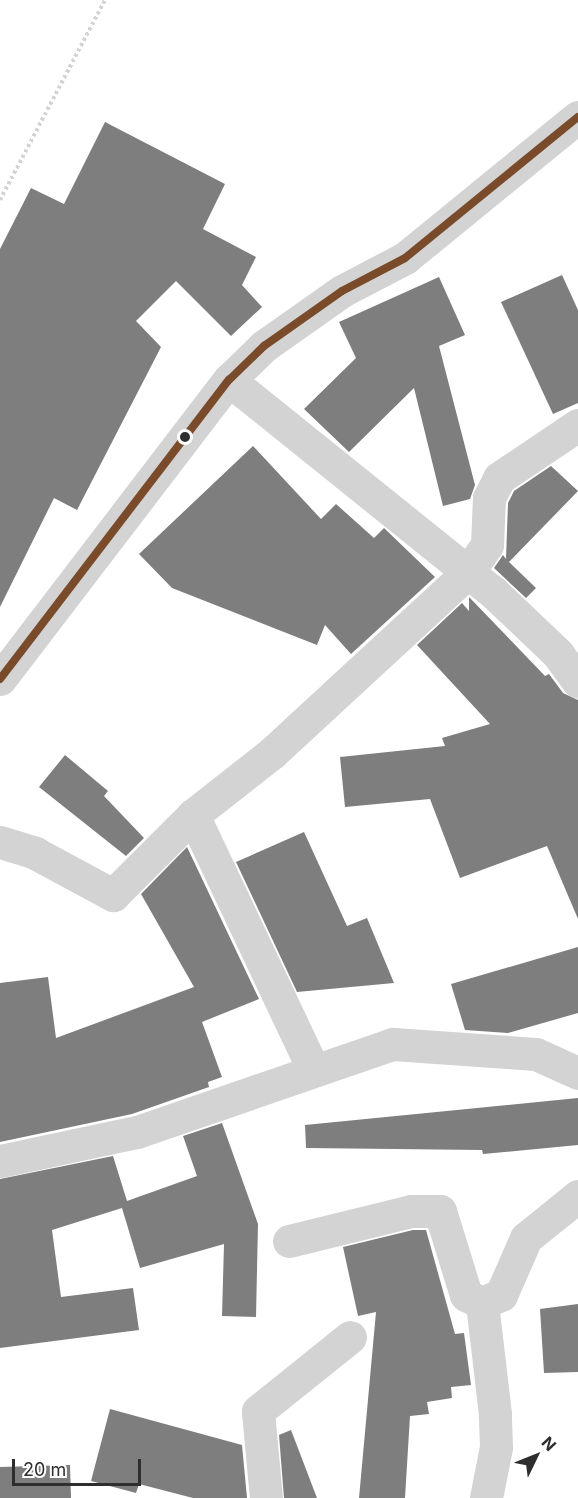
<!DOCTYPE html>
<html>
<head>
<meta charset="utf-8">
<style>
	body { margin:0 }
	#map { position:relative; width:578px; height:1498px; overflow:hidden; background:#fff; font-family:Inter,sans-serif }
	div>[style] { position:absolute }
	.building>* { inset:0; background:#7e7e7e }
	.path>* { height:4px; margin-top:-2px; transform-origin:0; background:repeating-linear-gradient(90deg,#d3d3d3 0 3px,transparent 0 6px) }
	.minor>* { height:33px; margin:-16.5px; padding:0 16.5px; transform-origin:16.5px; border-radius:16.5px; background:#d3d3d3 }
	.bus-1>* { height:8px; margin:-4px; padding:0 4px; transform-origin:4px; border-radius:4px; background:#7a4b2a }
	.dots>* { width:16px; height:16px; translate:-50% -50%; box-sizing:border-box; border:3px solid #fff; border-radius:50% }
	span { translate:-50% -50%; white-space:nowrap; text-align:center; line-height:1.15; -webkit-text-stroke:6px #fff; paint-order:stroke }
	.north { position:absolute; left:506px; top:1426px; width:60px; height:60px; -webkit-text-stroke:4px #fff; paint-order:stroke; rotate:47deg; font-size:16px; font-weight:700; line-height:24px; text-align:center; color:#2e2e2e }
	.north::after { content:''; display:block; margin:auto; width:21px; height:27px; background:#2e2e2e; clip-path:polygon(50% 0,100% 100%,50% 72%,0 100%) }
	.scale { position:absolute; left:12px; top:1459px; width:129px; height:27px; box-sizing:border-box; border:3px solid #2e2e2e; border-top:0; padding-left:8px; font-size:18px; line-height:21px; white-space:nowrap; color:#2e2e2e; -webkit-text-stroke:4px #fff; paint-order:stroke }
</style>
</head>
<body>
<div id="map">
	<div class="building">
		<i style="clip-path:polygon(105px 122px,225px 184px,203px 229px,256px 257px,242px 285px,262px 307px,231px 336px,176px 281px,136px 321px,161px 347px,77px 510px,54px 498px,0 607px,0 249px,31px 188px,64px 204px)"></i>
		<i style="clip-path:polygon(562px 275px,578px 310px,578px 403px,553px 414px,501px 302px)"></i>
		<i style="clip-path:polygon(439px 277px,465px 335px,439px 346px,475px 485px,470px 499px,443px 506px,414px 388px,349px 452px,304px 409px,356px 358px,339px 322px)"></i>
		<i style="clip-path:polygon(253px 446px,321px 519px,336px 504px,374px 538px,384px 528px,435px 577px,351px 654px,325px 625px,317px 645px,172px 588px,139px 554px)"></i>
		<i style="clip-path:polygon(551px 466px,578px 491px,509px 562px,536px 588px,526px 598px,494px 568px,503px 555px,506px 559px,508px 503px,514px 491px)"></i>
		<i style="clip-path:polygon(469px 597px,545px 676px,549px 674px,563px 693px,578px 700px,578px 919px,547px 846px,460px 878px,430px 799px,345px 807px,340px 757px,445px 746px,442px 738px,490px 724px,417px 645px,462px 603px,469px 611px)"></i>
		<i style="clip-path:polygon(65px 755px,108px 791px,104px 796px,144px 838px,126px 856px,39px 787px)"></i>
		<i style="clip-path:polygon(304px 832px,347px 926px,367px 918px,394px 983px,297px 992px,236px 862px)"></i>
		<i style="clip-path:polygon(187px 847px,259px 999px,202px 1022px,222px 1077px,208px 1082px,209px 1087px,132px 1114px,0 1142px,0 983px,48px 977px,56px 1038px,194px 987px,141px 894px)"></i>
		<i style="clip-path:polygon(578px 947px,578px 1013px,508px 1033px,465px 1030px,451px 984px)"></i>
		<i style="clip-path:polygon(578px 1098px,578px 1145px,483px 1154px,482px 1150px,306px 1148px,305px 1125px)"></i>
		<i style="clip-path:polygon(222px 1123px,258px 1224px,256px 1317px,222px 1316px,224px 1244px,140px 1268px,122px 1208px,52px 1230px,61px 1297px,133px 1288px,139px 1330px,0 1348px,0 1179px,113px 1156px,127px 1201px,197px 1176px,183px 1136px)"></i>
		<i style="clip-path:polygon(413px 1230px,426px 1230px,455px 1334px,464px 1333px,471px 1385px,451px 1387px,452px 1398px,427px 1402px,429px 1414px,410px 1416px,405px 1498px,359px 1498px,376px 1312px,358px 1316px,343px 1247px)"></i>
		<i style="clip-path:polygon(578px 1304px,578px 1372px,544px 1373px,540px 1309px)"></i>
		<i style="clip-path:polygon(110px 1409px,242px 1445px,247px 1498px,193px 1498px,139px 1484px,136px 1493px,91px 1481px)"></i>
		<i style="clip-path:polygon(291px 1430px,317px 1498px,284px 1498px,279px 1435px)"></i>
		<i style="clip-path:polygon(70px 1465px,71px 1498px,0 1498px,0 1467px)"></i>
	</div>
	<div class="path">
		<i style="left:0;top:200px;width:226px;rotate:-62.3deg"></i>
	</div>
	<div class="minor">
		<i style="left:229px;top:380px;width:339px;rotate:38.8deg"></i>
		<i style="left:493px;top:592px;width:90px;rotate:43.6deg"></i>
		<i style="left:558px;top:654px;width:34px;rotate:54deg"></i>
		<i style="left:0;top:679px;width:377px;rotate:-52.6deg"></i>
		<i style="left:229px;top:380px;width:49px;rotate:-44.2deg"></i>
		<i style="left:264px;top:346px;width:95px;rotate:-35.2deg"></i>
		<i style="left:342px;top:291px;width:71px;rotate:-27.6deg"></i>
		<i style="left:405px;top:258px;width:223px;rotate:-39.2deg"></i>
		<i style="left:193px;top:815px;width:281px;rotate:64.7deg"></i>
		<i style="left:0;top:842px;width:37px;rotate:17deg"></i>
		<i style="left:35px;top:853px;width:89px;rotate:28.3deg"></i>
		<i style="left:113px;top:895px;width:113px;rotate:-45deg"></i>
		<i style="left:193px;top:815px;width:100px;rotate:-38.1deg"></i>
		<i style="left:272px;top:753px;width:267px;rotate:-42.7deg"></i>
		<i style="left:468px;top:572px;width:33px;rotate:-55deg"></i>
		<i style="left:487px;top:545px;width:47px;rotate:-87.6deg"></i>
		<i style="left:489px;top:498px;width:22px;rotate:-63deg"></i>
		<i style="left:499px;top:478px;width:95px;rotate:-33.9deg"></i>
		<i style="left:0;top:1161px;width:140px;rotate:-12deg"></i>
		<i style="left:137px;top:1132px;width:271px;rotate:-19deg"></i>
		<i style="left:393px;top:1044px;width:143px;rotate:4deg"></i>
		<i style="left:536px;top:1054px;width:46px;rotate:24.3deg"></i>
		<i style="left:289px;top:1241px;width:126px;rotate:-13.8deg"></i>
		<i style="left:411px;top:1211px;width:29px"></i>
		<i style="left:440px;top:1211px;width:88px;rotate:72.8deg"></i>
		<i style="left:466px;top:1295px;width:18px;rotate:27deg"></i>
		<i style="left:266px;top:1498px;width:87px;rotate:-95.3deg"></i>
		<i style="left:258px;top:1411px;width:118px;rotate:-38.8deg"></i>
		<i style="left:486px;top:1498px;width:52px;rotate:-78.9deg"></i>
		<i style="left:496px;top:1447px;width:33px;rotate:-92deg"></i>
		<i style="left:495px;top:1414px;width:112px;rotate:-96.7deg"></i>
		<i style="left:482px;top:1303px;width:21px;rotate:-23deg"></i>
		<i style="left:501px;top:1295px;width:62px;rotate:-66.3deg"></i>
		<i style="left:526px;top:1238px;width:67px;rotate:-38.9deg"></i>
	</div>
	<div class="bus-1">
		<i style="left:0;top:679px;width:377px;rotate:-52.6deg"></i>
		<i style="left:229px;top:380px;width:49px;rotate:-44.2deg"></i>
		<i style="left:264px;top:346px;width:95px;rotate:-35.2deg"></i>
		<i style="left:342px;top:291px;width:71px;rotate:-27.6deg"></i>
		<i style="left:405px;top:258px;width:223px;rotate:-39.2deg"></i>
	</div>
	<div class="dots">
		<i style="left:185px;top:437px;background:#2e2e2e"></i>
	</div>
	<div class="north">N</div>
	<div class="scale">20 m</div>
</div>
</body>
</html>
